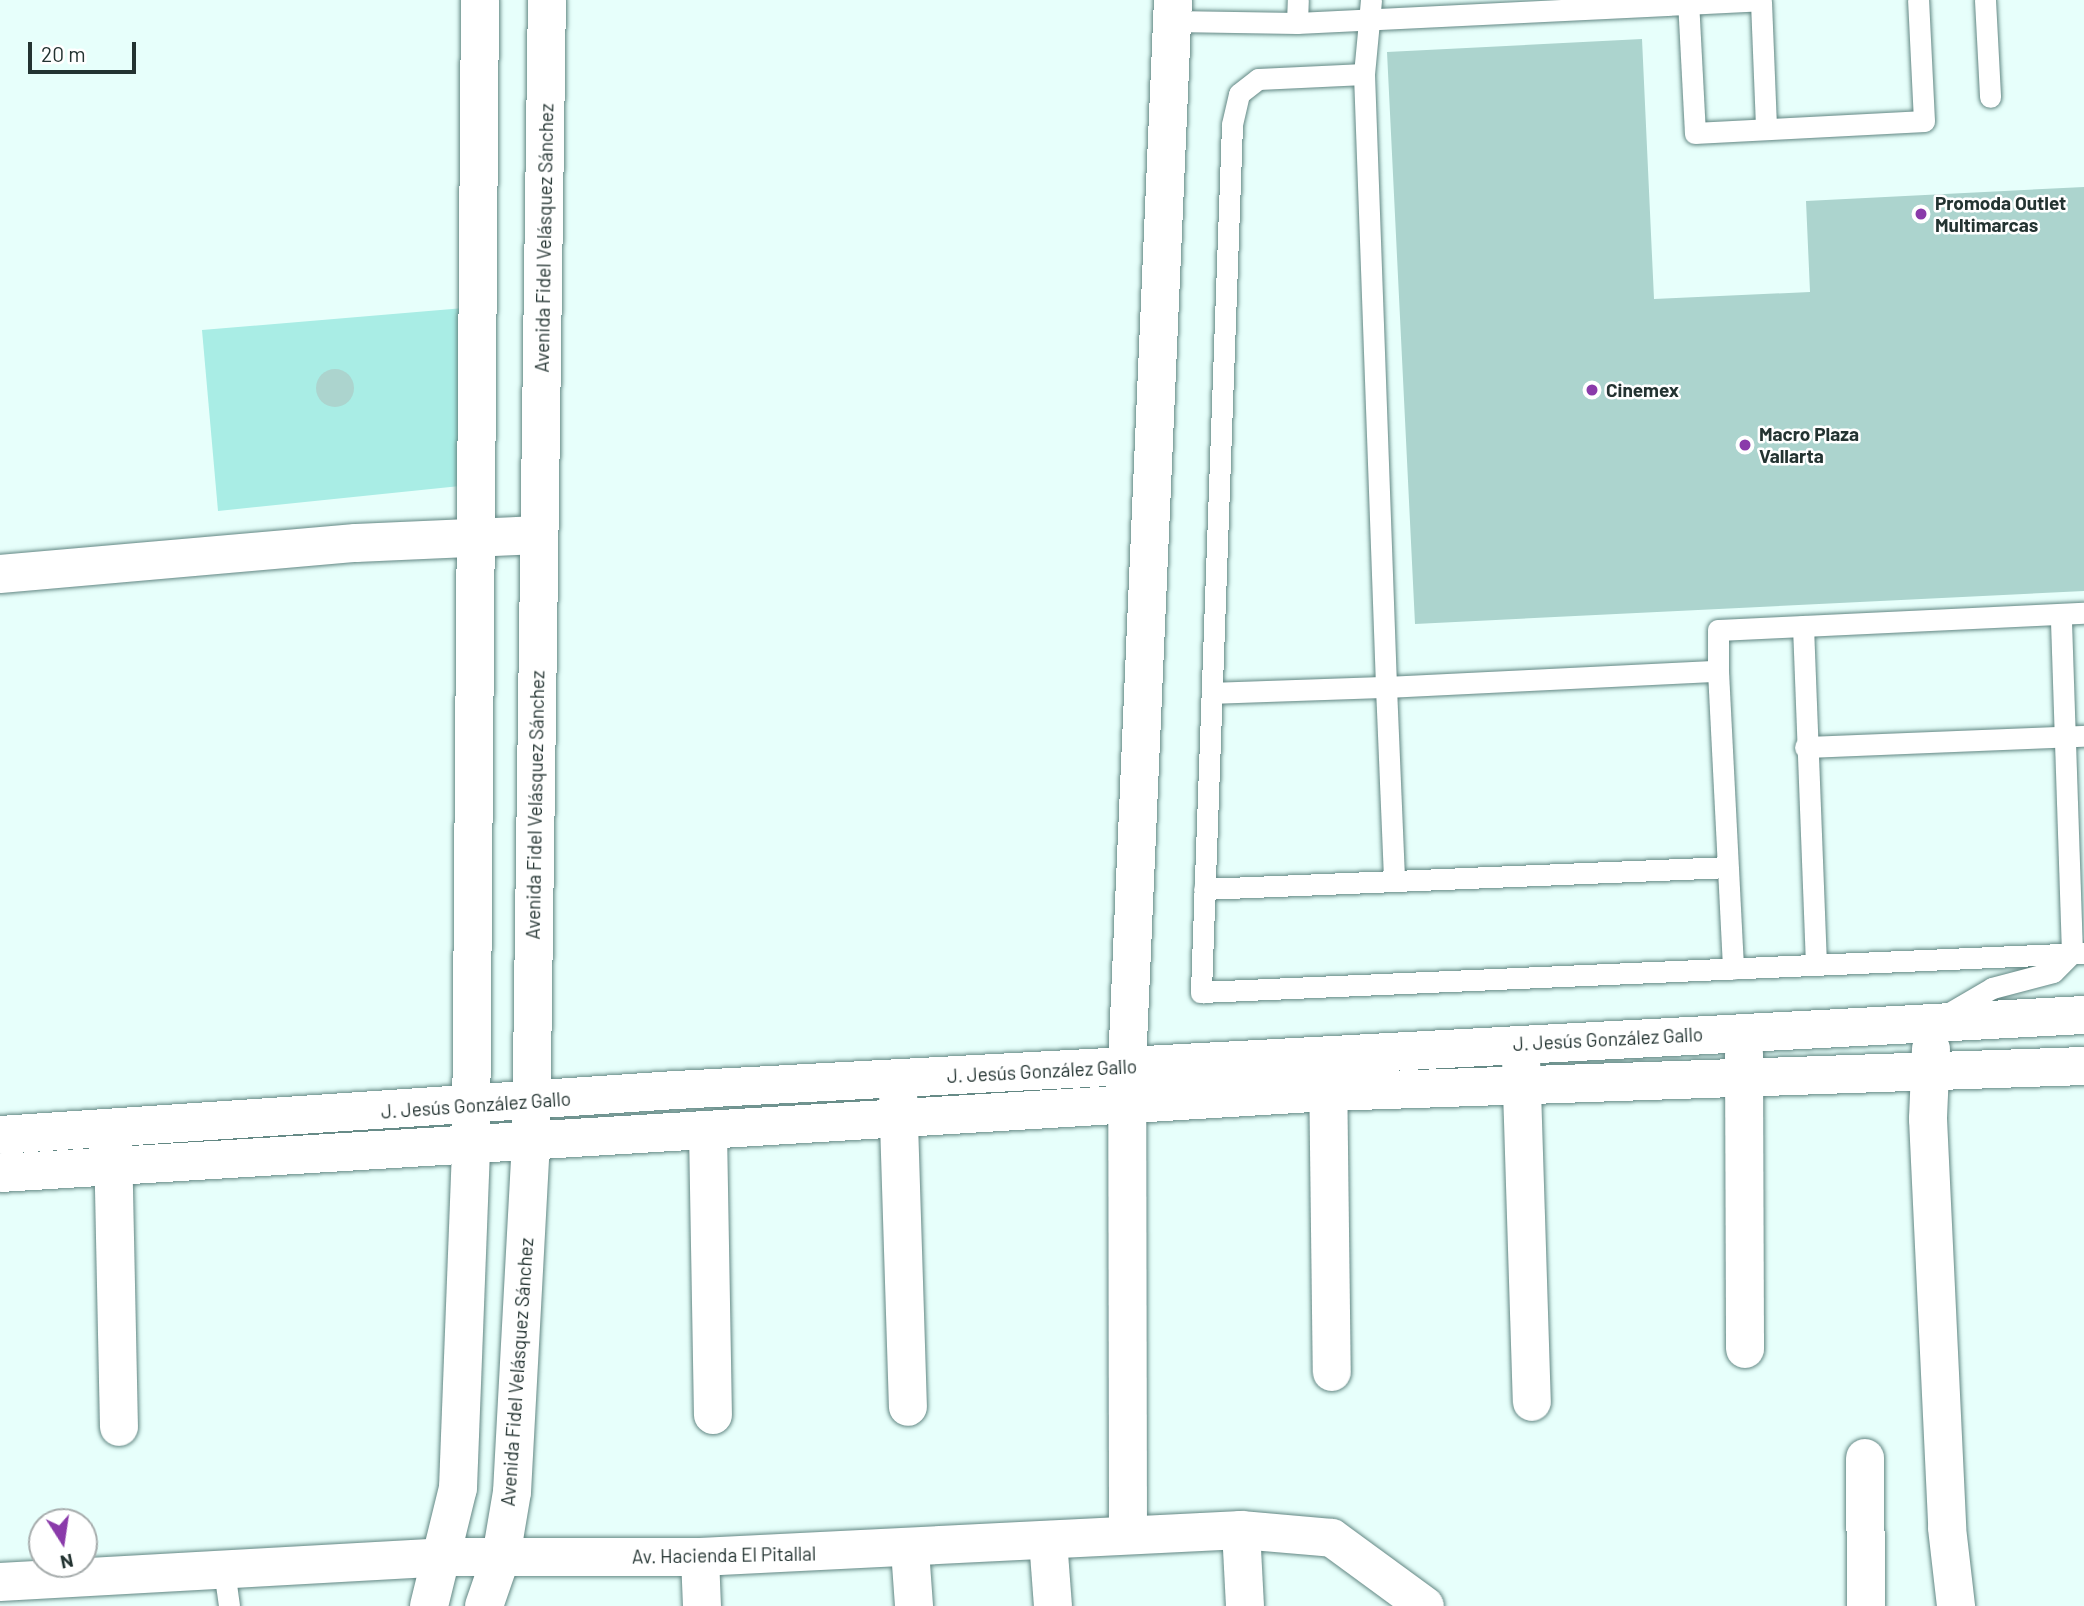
<!DOCTYPE html>
<html>
<head>
<meta charset="utf-8">
<style>
	body { margin:0 }
	#map { position:relative; width:2084px; height:1606px; overflow:hidden; background:#e7fffb; font-family:Barlow,sans-serif }
	div>[style] { position:absolute }
	.green>* { inset:0; background:#a9ede5 }
	.building>* { inset:0; background:#acd4ce }
	.round { border-radius:50% }
	.roads { filter:drop-shadow(0 0 2px #628783) drop-shadow(0 0 2px #628783) }
	.service>* { height:21px; margin:-10.5px; padding:0 10.5px; transform-origin:10.5px; border-radius:10.5px; background:#fff }
	.minor>* { height:38px; margin:-19px; padding:0 19px; transform-origin:19px; border-radius:19px; background:#fff }
	.tertiary>* { height:38px; margin:-19px; padding:0 19px; transform-origin:19px; border-radius:19px; background:#fff }
	.dots>* { width:19px; height:19px; translate:-50% -50%; box-sizing:border-box; border:4px solid #fff; border-radius:50% }
	span { translate:-50% -50%; white-space:nowrap; text-align:center; line-height:1.15; -webkit-text-stroke:5px #fff; paint-order:stroke }
	.poi-label { font-size:19px; color:#233331; font-weight:700 }
	.left { translate:0 -50%; text-align:left }
	.street-label { font-size:19px; color:#233331 }
	.north { position:absolute; left:28px; top:1508px; width:70px; height:70px; box-sizing:border-box; background:#fff; border:2px solid #a7adad; border-radius:50%; rotate:168deg; font-size:19px; font-weight:700; line-height:28px; text-align:center; color:#233331 }
	.north::after { content:''; display:block; margin:auto; width:24px; height:32px; background:#8a3aaa; clip-path:polygon(50% 0,100% 100%,50% 72%,0 100%) }
	.scale { position:absolute; left:28px; top:42px; width:108px; height:32px; box-sizing:border-box; border:4px solid #233331; border-top:0; padding-left:9px; font-size:21px; line-height:24px; white-space:nowrap; color:#233331; -webkit-text-stroke:5px #fff; paint-order:stroke }
</style>
</head>
<body>
<div id="map">
	<div class="green">
		<i style="clip-path:polygon(464px 308px,460px 486px,218px 511px,202px 330px)"></i>
	</div>
	<div class="building">
		<i style="clip-path:polygon(1642px 39px,1654px 299px,1810px 292px,1806px 201px,2084px 187px,2084px 591px,1415px 624px,1387px 52px)"></i>
		<i class="round" style="left:316px;top:369px;width:38px;height:38px"></i>
	</div>
	<div class="roads">
		<div class="service">
			<i style="left:1371px;top:0;width:74px;rotate:95.4deg"></i>
			<i style="left:1364px;top:74px;width:613px;rotate:87.94deg"></i>
			<i style="left:1386px;top:687px;width:332px;rotate:-2.8deg"></i>
			<i style="left:1718px;top:671px;width:41px;rotate:-90deg"></i>
			<i style="left:1718px;top:630px;width:366px;rotate:-2.7deg"></i>
			<i style="left:1688px;top:0;width:133px;rotate:87deg"></i>
			<i style="left:1695px;top:133px;width:229px;rotate:-3deg"></i>
			<i style="left:1924px;top:121px;width:121px;rotate:-92.8deg"></i>
			<i style="left:1985px;top:0;width:97px;rotate:87deg"></i>
			<i style="left:1761px;top:2px;width:127px;rotate:87.7deg"></i>
			<i style="left:1172px;top:21px;width:125px;rotate:0.9deg"></i>
			<i style="left:1297px;top:23px;width:464px;rotate:-2.8deg"></i>
			<i style="left:1297px;top:23px;width:23px;rotate:-88deg"></i>
			<i style="left:1364px;top:74px;width:106px;rotate:177.3deg"></i>
			<i style="left:1258px;top:79px;width:24px;rotate:142deg"></i>
			<i style="left:1239px;top:94px;width:32px;rotate:103deg"></i>
			<i style="left:1232px;top:125px;width:868px;rotate:92.05deg"></i>
			<i style="left:1201px;top:992px;width:884px;rotate:-2.53deg"></i>
			<i style="left:1803px;top:626px;width:339px;rotate:87.8deg"></i>
			<i style="left:1718px;top:671px;width:298px;rotate:87.1deg"></i>
			<i style="left:1212px;top:693px;width:174px;rotate:-2deg"></i>
			<i style="left:1386px;top:687px;width:194px;rotate:87.6deg"></i>
			<i style="left:1805px;top:747px;width:279px;rotate:-2.3deg"></i>
			<i style="left:1204px;top:889px;width:524px;rotate:-2.4deg"></i>
			<i style="left:1939px;top:1019px;width:61px;rotate:-30.3deg"></i>
			<i style="left:1992px;top:988px;width:63px;rotate:-14.7deg"></i>
			<i style="left:2053px;top:972px;width:27px;rotate:-45deg"></i>
			<i style="left:2072px;top:953px;width:339px;rotate:-91.9deg"></i>
			<i style="left:224px;top:1570px;width:36px;rotate:82deg"></i>
		</div>
		<div class="minor">
			<i style="left:0;top:574px;width:357px;rotate:-5deg"></i>
			<i style="left:356px;top:543px;width:183px;rotate:-2.5deg"></i>
			<i style="left:1931px;top:1049px;width:70px;rotate:92.5deg"></i>
			<i style="left:1928px;top:1119px;width:409px;rotate:87.3deg"></i>
			<i style="left:1947px;top:1528px;width:79px;rotate:83.4deg"></i>
			<i style="left:1744px;top:1054px;width:295px;rotate:89.8deg"></i>
			<i style="left:1521px;top:1058px;width:344px;rotate:88.2deg"></i>
			<i style="left:1328px;top:1066px;width:306px;rotate:89.3deg"></i>
			<i style="left:898px;top:1091px;width:316px;rotate:88.2deg"></i>
			<i style="left:708px;top:1131px;width:284px;rotate:89deg"></i>
			<i style="left:0;top:1135px;width:677px;rotate:-3.81deg"></i>
			<i style="left:676px;top:1090px;width:1410px;rotate:-3.05deg"></i>
			<i style="left:113px;top:1142px;width:285px;rotate:88.8deg"></i>
			<i style="left:0;top:1173px;width:1330px;rotate:-3.49deg"></i>
			<i style="left:1328px;top:1092px;width:756px;rotate:-1.97deg"></i>
			<i style="left:1865px;top:1458px;width:148px;rotate:89.6deg"></i>
			<i style="left:1241px;top:1530px;width:76px;rotate:87deg"></i>
			<i style="left:1128px;top:1533px;width:467px;rotate:-90.1deg"></i>
			<i style="left:1127px;top:1066px;width:1067px;rotate:-87.53deg"></i>
			<i style="left:1048px;top:1540px;width:66px;rotate:85.7deg"></i>
			<i style="left:910px;top:1550px;width:56px;rotate:85.9deg"></i>
			<i style="left:700px;top:1557px;width:49px;rotate:87.7deg"></i>
			<i style="left:0;top:1582px;width:444px;rotate:-3.2deg"></i>
			<i style="left:443px;top:1557px;width:257px"></i>
			<i style="left:700px;top:1557px;width:542px;rotate:-2.86deg"></i>
			<i style="left:1241px;top:1530px;width:91px;rotate:5deg"></i>
			<i style="left:1332px;top:1538px;width:115px;rotate:36.2deg"></i>
		</div>
		<div class="tertiary">
			<i style="left:429px;top:1606px;width:122px;rotate:-76.2deg"></i>
			<i style="left:458px;top:1488px;width:344px;rotate:-87.8deg"></i>
			<i style="left:471px;top:1144px;width:1144px;rotate:-89.55deg"></i>
			<i style="left:484px;top:1606px;width:52px;rotate:-70.9deg"></i>
			<i style="left:501px;top:1557px;width:66px;rotate:-80.4deg"></i>
			<i style="left:512px;top:1492px;width:353px;rotate:-86.9deg"></i>
			<i style="left:531px;top:1140px;width:1140px;rotate:-89.2deg"></i>
		</div>
	</div>
	<div class="dots">
		<i style="left:1921px;top:214px;background:#8a3aaa"></i>
		<i style="left:1592px;top:390px;background:#8a3aaa"></i>
		<i style="left:1745px;top:445px;background:#8a3aaa"></i>
	</div>
	<div class="poi-label">
		<span class="left" style="left:1935px;top:214px">Promoda Outlet<br>Multimarcas</span>
		<span class="left" style="left:1606px;top:390px">Cinemex</span>
		<span class="left" style="left:1759px;top:445px">Macro Plaza<br>Vallarta</span>
	</div>
	<div class="street-label">
		<span style="left:544px;top:238px;rotate:-89deg">Avenida Fidel Velásquez Sánchez</span>
		<span style="left:535px;top:805px;rotate:-89deg">Avenida Fidel Velásquez Sánchez</span>
		<span style="left:1608px;top:1039px;rotate:-3deg">J. Jesús González Gallo</span>
		<span style="left:1042px;top:1071px;rotate:-3deg">J. Jesús González Gallo</span>
		<span style="left:476px;top:1105px;rotate:-4deg">J. Jesús González Gallo</span>
		<span style="left:517px;top:1372px;rotate:-86deg">Avenida Fidel Velásquez Sánchez</span>
		<span style="left:724px;top:1555px;rotate:-1deg">Av. Hacienda El Pitallal</span>
	</div>
	<div class="north">N</div>
	<div class="scale">20 m</div>
</div>
</body>
</html>
